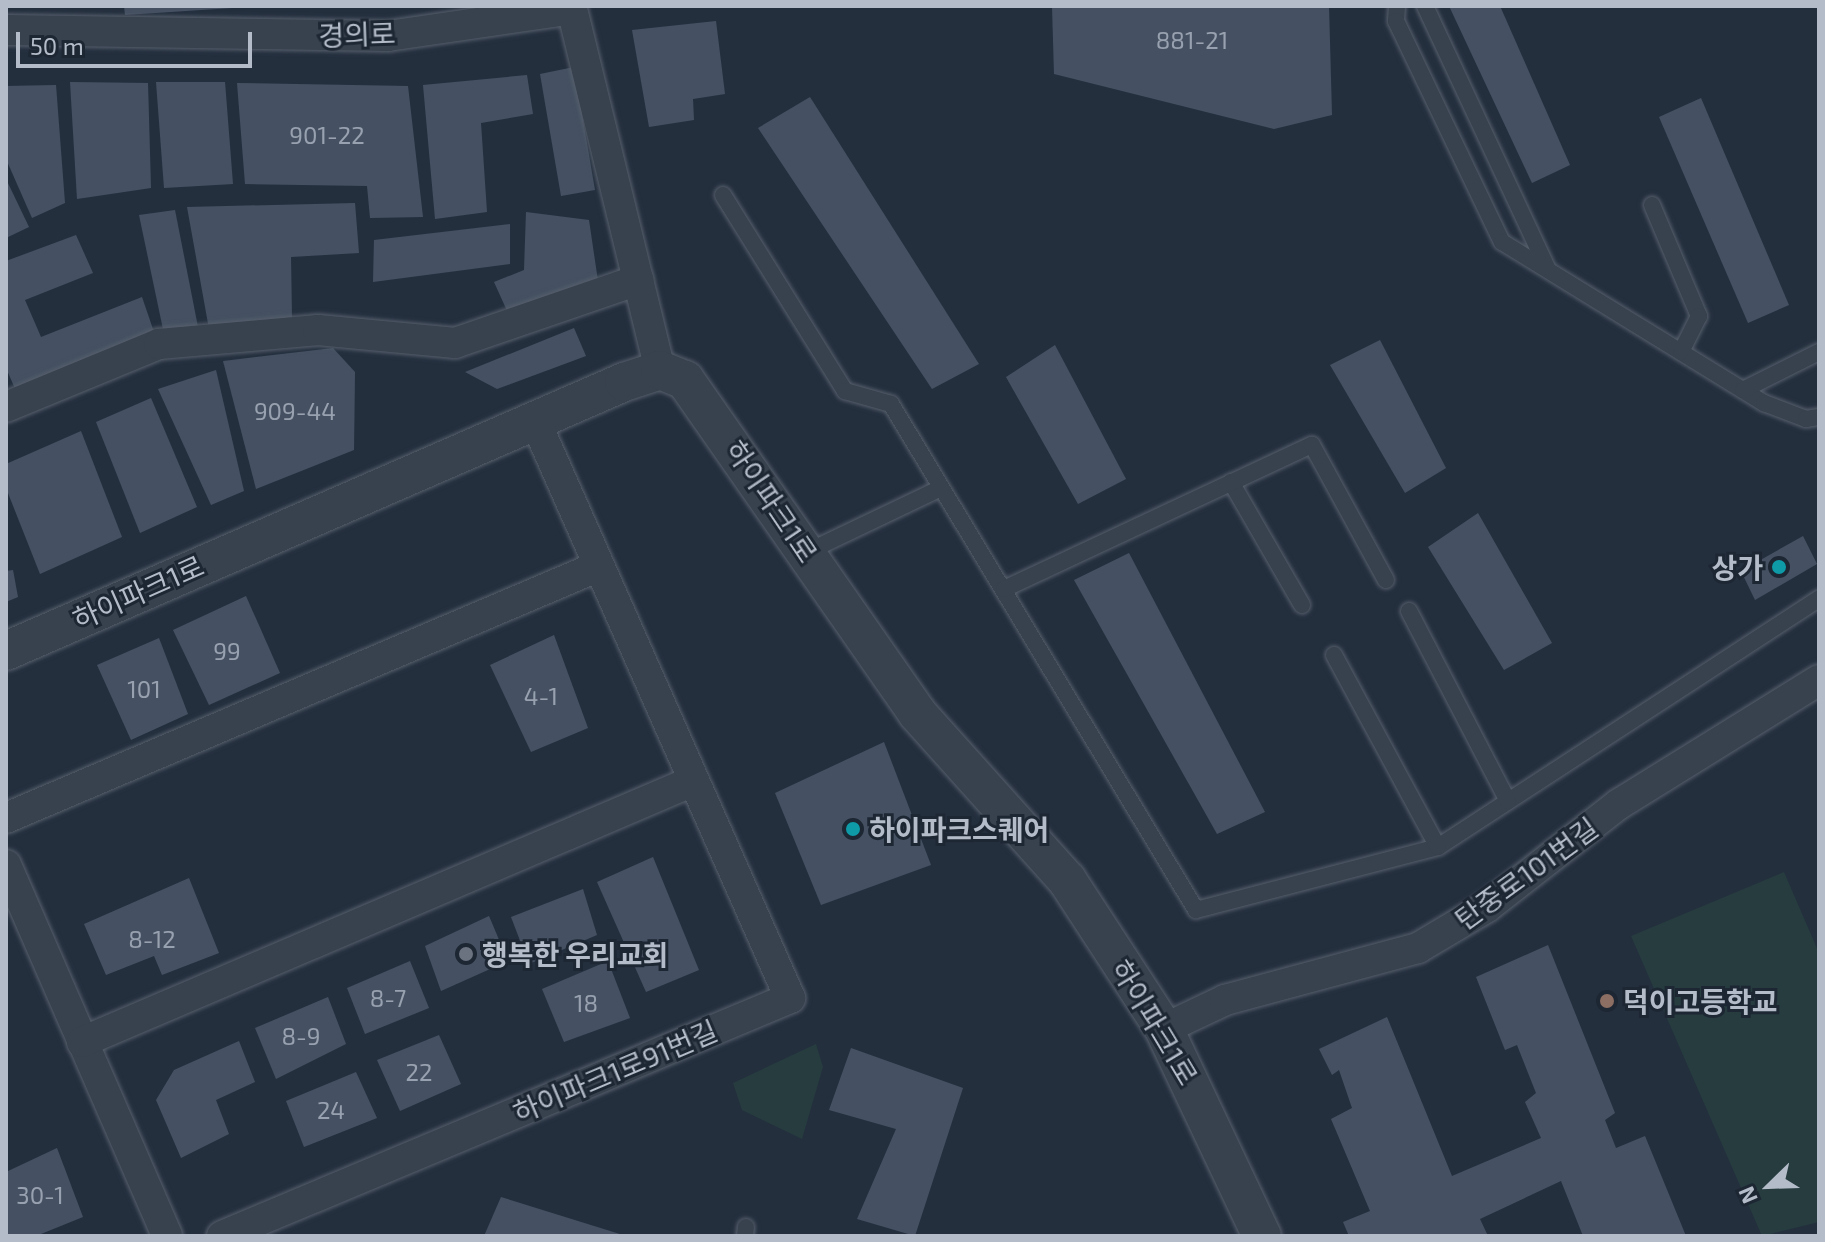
<!DOCTYPE html>
<html>
<head>
<meta charset="utf-8">
<style>
	body { margin:0 }
	#map { position:relative; width:1825px; height:1242px; overflow:hidden; background:#242f3e; font-family:"Exo 2","Noto Sans KR",sans-serif }
	div>[style] { position:absolute }
	.green>* { inset:0; background:#263c3f }
	.building>* { inset:0; background:#455162 }
	.roads { filter:drop-shadow(0 0 2px #565f6c) drop-shadow(0 0 2px #565f6c) }
	.service>* { height:16px; margin:-8px; padding:0 8px; transform-origin:8px; border-radius:8px; background:#38414e }
	.minor>* { height:30px; margin:-15px; padding:0 15px; transform-origin:15px; border-radius:15px; background:#38414e }
	.tertiary>* { height:38px; margin:-19px; padding:0 19px; transform-origin:19px; border-radius:19px; background:#38414e }
	.dots>* { width:22px; height:22px; translate:-50% -50%; box-sizing:border-box; border:4px solid #1d2633; border-radius:50% }
	span { translate:-50% -50%; white-space:nowrap; text-align:center; line-height:1.15; -webkit-text-stroke:6px #1d2633; paint-order:stroke }
	.number-label { font-size:24px; color:#98a1af }
	.number-label span { -webkit-text-stroke-width:0 }
	.street-label { font-size:28px; color:#b4bcc9 }
	.poi-label { font-size:28px; color:#b4bcc9; font-weight:700 }
	.right { translate:-100% -50%; text-align:right }
	.left { translate:0 -50%; text-align:left }
	.frame { position:absolute; inset:0; border:8px solid #b4bcc9; pointer-events:none }
	.north { position:absolute; left:1729px; top:1146px; width:80px; height:80px; -webkit-text-stroke:6px #1d2633; paint-order:stroke; rotate:247deg; font-size:22px; font-weight:700; line-height:32px; text-align:center; color:#b4bcc9 }
	.north::after { content:''; display:block; margin:auto; width:28px; height:36px; background:#b4bcc9; clip-path:polygon(50% 0,100% 100%,50% 72%,0 100%) }
	.scale { position:absolute; left:16px; top:32px; width:236px; height:36px; box-sizing:border-box; border:4px solid #b4bcc9; border-top:0; padding-left:10px; font-size:24px; line-height:28px; white-space:nowrap; color:#b4bcc9; -webkit-text-stroke:6px #1d2633; paint-order:stroke }
</style>
</head>
<body>
<div id="map">
	<div class="green">
		<i style="clip-path:polygon(1784px 872px,1819px 953px,1819px 1222px,1762px 1236px,1631px 936px)"></i>
		<i style="clip-path:polygon(816px 1044px,823px 1067px,802px 1139px,742px 1110px,733px 1083px)"></i>
	</div>
	<div class="building">
		<i style="clip-path:polygon(124px 6px,232px 6px,232px 8px,125px 15px)"></i>
		<i style="clip-path:polygon(1052px 6px,1329px 6px,1332px 115px,1274px 129px,1054px 74px)"></i>
		<i style="clip-path:polygon(1449px 6px,1500px 6px,1570px 165px,1532px 183px)"></i>
		<i style="clip-path:polygon(716px 21px,725px 94px,693px 99px,694px 120px,649px 127px,632px 30px)"></i>
		<i style="clip-path:polygon(574px 67px,595px 190px,561px 196px,540px 74px)"></i>
		<i style="clip-path:polygon(527px 75px,533px 114px,481px 123px,487px 212px,435px 219px,423px 85px)"></i>
		<i style="clip-path:polygon(70px 82px,148px 83px,151px 188px,77px 199px)"></i>
		<i style="clip-path:polygon(156px 82px,225px 82px,233px 184px,164px 188px)"></i>
		<i style="clip-path:polygon(237px 83px,408px 86px,423px 217px,370px 218px,367px 186px,245px 184px)"></i>
		<i style="clip-path:polygon(56px 85px,65px 203px,32px 218px,6px 159px,6px 86px)"></i>
		<i style="clip-path:polygon(810px 97px,979px 364px,932px 389px,758px 128px)"></i>
		<i style="clip-path:polygon(1701px 98px,1789px 305px,1748px 323px,1659px 117px)"></i>
		<i style="clip-path:polygon(6px 179px,29px 227px,6px 238px)"></i>
		<i style="clip-path:polygon(355px 203px,359px 253px,291px 257px,292px 317px,209px 329px,187px 207px)"></i>
		<i style="clip-path:polygon(175px 210px,198px 327px,164px 334px,139px 215px)"></i>
		<i style="clip-path:polygon(526px 212px,589px 220px,598px 281px,508px 313px,494px 282px,524px 270px)"></i>
		<i style="clip-path:polygon(510px 224px,510px 264px,373px 282px,374px 240px)"></i>
		<i style="clip-path:polygon(76px 235px,93px 273px,25px 300px,41px 337px,142px 297px,155px 335px,16px 391px,6px 368px,6px 261px)"></i>
		<i style="clip-path:polygon(574px 328px,586px 356px,497px 389px,465px 372px)"></i>
		<i style="clip-path:polygon(1380px 340px,1446px 468px,1405px 493px,1330px 365px)"></i>
		<i style="clip-path:polygon(1055px 345px,1126px 479px,1078px 504px,1006px 377px)"></i>
		<i style="clip-path:polygon(333px 348px,355px 372px,354px 450px,256px 489px,223px 361px)"></i>
		<i style="clip-path:polygon(216px 370px,244px 491px,211px 505px,158px 389px)"></i>
		<i style="clip-path:polygon(151px 398px,197px 507px,140px 533px,96px 422px)"></i>
		<i style="clip-path:polygon(81px 431px,122px 537px,40px 574px,6px 488px,6px 464px)"></i>
		<i style="clip-path:polygon(1478px 513px,1552px 643px,1504px 670px,1428px 547px)"></i>
		<i style="clip-path:polygon(1803px 536px,1817px 564px,1755px 600px,1741px 571px)"></i>
		<i style="clip-path:polygon(1129px 553px,1265px 812px,1217px 834px,1074px 580px)"></i>
		<i style="clip-path:polygon(13px 570px,18px 597px,6px 602px,6px 571px)"></i>
		<i style="clip-path:polygon(246px 596px,280px 673px,209px 705px,173px 630px)"></i>
		<i style="clip-path:polygon(554px 635px,588px 728px,531px 752px,490px 665px)"></i>
		<i style="clip-path:polygon(159px 638px,188px 714px,131px 740px,97px 665px)"></i>
		<i style="clip-path:polygon(884px 742px,931px 865px,821px 905px,775px 793px)"></i>
		<i style="clip-path:polygon(653px 857px,699px 970px,646px 992px,597px 882px)"></i>
		<i style="clip-path:polygon(189px 878px,219px 953px,162px 975px,154px 956px,106px 975px,84px 924px)"></i>
		<i style="clip-path:polygon(583px 889px,597px 935px,529px 964px,511px 917px)"></i>
		<i style="clip-path:polygon(489px 916px,508px 961px,441px 991px,425px 946px)"></i>
		<i style="clip-path:polygon(1548px 945px,1615px 1113px,1605px 1120px,1616px 1148px,1645px 1136px,1686px 1236px,1583px 1236px,1561px 1181px,1480px 1219px,1488px 1236px,1349px 1236px,1343px 1222px,1370px 1211px,1331px 1119px,1352px 1108px,1339px 1070px,1332px 1075px,1319px 1049px,1387px 1017px,1452px 1176px,1541px 1138px,1525px 1102px,1536px 1093px,1517px 1045px,1505px 1050px,1476px 977px)"></i>
		<i style="clip-path:polygon(410px 961px,429px 1008px,365px 1034px,347px 988px)"></i>
		<i style="clip-path:polygon(608px 961px,630px 1018px,564px 1042px,542px 989px)"></i>
		<i style="clip-path:polygon(328px 997px,346px 1044px,276px 1079px,255px 1028px)"></i>
		<i style="clip-path:polygon(439px 1035px,461px 1084px,400px 1111px,377px 1060px)"></i>
		<i style="clip-path:polygon(239px 1041px,255px 1082px,216px 1100px,229px 1134px,181px 1158px,156px 1100px,174px 1070px)"></i>
		<i style="clip-path:polygon(851px 1048px,963px 1088px,915px 1236px,857px 1219px,896px 1129px,829px 1110px)"></i>
		<i style="clip-path:polygon(356px 1072px,377px 1118px,304px 1147px,286px 1101px)"></i>
		<i style="clip-path:polygon(57px 1148px,83px 1217px,36px 1236px,6px 1236px,6px 1172px)"></i>
		<i style="clip-path:polygon(501px 1197px,623px 1235px,623px 1236px,484px 1236px)"></i>
	</div>
	<div class="roads">
		<div class="service">
			<i style="left:1397px;top:6px;width:15px;rotate:94deg"></i>
			<i style="left:1396px;top:21px;width:245px;rotate:64.4deg"></i>
			<i style="left:1502px;top:242px;width:308px;rotate:31.6deg"></i>
			<i style="left:1764px;top:403px;width:45px;rotate:20.9deg"></i>
			<i style="left:1806px;top:419px;width:13px;rotate:-9deg"></i>
			<i style="left:1425px;top:6px;width:289px;rotate:65deg"></i>
			<i style="left:723px;top:195px;width:231px;rotate:58.1deg"></i>
			<i style="left:845px;top:391px;width:48px;rotate:15.8deg"></i>
			<i style="left:891px;top:404px;width:591px;rotate:58.92deg"></i>
			<i style="left:1196px;top:910px;width:250px;rotate:-14.6deg"></i>
			<i style="left:1438px;top:847px;width:455px;rotate:-33.1deg"></i>
			<i style="left:1652px;top:205px;width:121px;rotate:67.1deg"></i>
			<i style="left:1699px;top:316px;width:40px;rotate:116.6deg"></i>
			<i style="left:1743px;top:390px;width:85px;rotate:-26.6deg"></i>
			<i style="left:1231px;top:482px;width:142px;rotate:60deg"></i>
			<i style="left:807px;top:552px;width:148px;rotate:-25.5deg"></i>
			<i style="left:1004px;top:589px;width:340px;rotate:-25.1deg"></i>
			<i style="left:1312px;top:445px;width:154px;rotate:61.3deg"></i>
			<i style="left:1409px;top:611px;width:214px;rotate:62.5deg"></i>
			<i style="left:1334px;top:655px;width:218px;rotate:61.6deg"></i>
			<i style="left:745px;top:1236px;width:9px;rotate:-84deg"></i>
		</div>
		<div class="minor">
			<i style="left:6px;top:30px;width:382px;rotate:0.9deg"></i>
			<i style="left:388px;top:36px;width:186px;rotate:-8.3deg"></i>
			<i style="left:572px;top:9px;width:372px;rotate:76.3deg"></i>
			<i style="left:6px;top:407px;width:165px;rotate:-22.4deg"></i>
			<i style="left:159px;top:344px;width:160px;rotate:-5deg"></i>
			<i style="left:318px;top:330px;width:138px;rotate:5.4deg"></i>
			<i style="left:455px;top:343px;width:194px;rotate:-19deg"></i>
			<i style="left:6px;top:818px;width:644px;rotate:-23.02deg"></i>
			<i style="left:6px;top:865px;width:404px;rotate:66.5deg"></i>
			<i style="left:1164px;top:1029px;width:68px;rotate:-25.4deg"></i>
			<i style="left:1225px;top:1000px;width:200px;rotate:-15.1deg"></i>
			<i style="left:1418px;top:948px;width:80px;rotate:-30.7deg"></i>
			<i style="left:1487px;top:907px;width:167px;rotate:-38deg"></i>
			<i style="left:1619px;top:804px;width:235px;rotate:-31.8deg"></i>
			<i style="left:82px;top:1042px;width:662px;rotate:-23.12deg"></i>
			<i style="left:222px;top:1236px;width:616px;rotate:-22.73deg"></i>
			<i style="left:790px;top:998px;width:634px;rotate:-113.82deg"></i>
		</div>
		<div class="tertiary">
			<i style="left:6px;top:651px;width:674px;rotate:-23.52deg"></i>
			<i style="left:624px;top:382px;width:38px;rotate:-18deg"></i>
			<i style="left:660px;top:370px;width:27px;rotate:22deg"></i>
			<i style="left:685px;top:380px;width:406px;rotate:55.1deg"></i>
			<i style="left:917px;top:713px;width:224px;rotate:48.1deg"></i>
			<i style="left:1067px;top:880px;width:178px;rotate:56.9deg"></i>
			<i style="left:1164px;top:1029px;width:229px;rotate:64.7deg"></i>
		</div>
	</div>
	<div class="dots">
		<i style="left:1779px;top:567px;background:#0f9aa8"></i>
		<i style="left:853px;top:829px;background:#0f9aa8"></i>
		<i style="left:466px;top:954px;background:#6b7280"></i>
		<i style="left:1607px;top:1001px;background:#8d6e63"></i>
	</div>
	<div class="number-label">
		<span style="left:1192px;top:40px">881-21</span>
		<span style="left:327px;top:135px">901-22</span>
		<span style="left:295px;top:411px">909-44</span>
		<span style="left:227px;top:651px">99</span>
		<span style="left:144px;top:689px">101</span>
		<span style="left:541px;top:696px">4-1</span>
		<span style="left:152px;top:939px">8-12</span>
		<span style="left:388px;top:998px">8-7</span>
		<span style="left:586px;top:1003px">18</span>
		<span style="left:301px;top:1036px">8-9</span>
		<span style="left:419px;top:1072px">22</span>
		<span style="left:331px;top:1110px">24</span>
		<span style="left:40px;top:1195px">30-1</span>
	</div>
	<div class="street-label">
		<span style="left:357px;top:34px;rotate:-2deg">경의로</span>
		<span style="left:772px;top:501px;rotate:56deg">하이파크1로</span>
		<span style="left:138px;top:592px;rotate:-24deg">하이파크1로</span>
		<span style="left:1526px;top:873px;rotate:-36deg">탄중로101번길</span>
		<span style="left:1155px;top:1022px;rotate:59deg">하이파크1로</span>
		<span style="left:615px;top:1071px;rotate:-23deg">하이파크1로91번길</span>
	</div>
	<div class="poi-label">
		<span class="right" style="left:1763px;top:567px">상가</span>
		<span class="left" style="left:869px;top:829px">하이파크스퀘어</span>
		<span class="left" style="left:482px;top:954px">행복한 우리교회</span>
		<span class="left" style="left:1623px;top:1001px">덕이고등학교</span>
	</div>
	<div class="frame"></div>
	<div class="north">N</div>
	<div class="scale">50 m</div>
</div>
</body>
</html>
